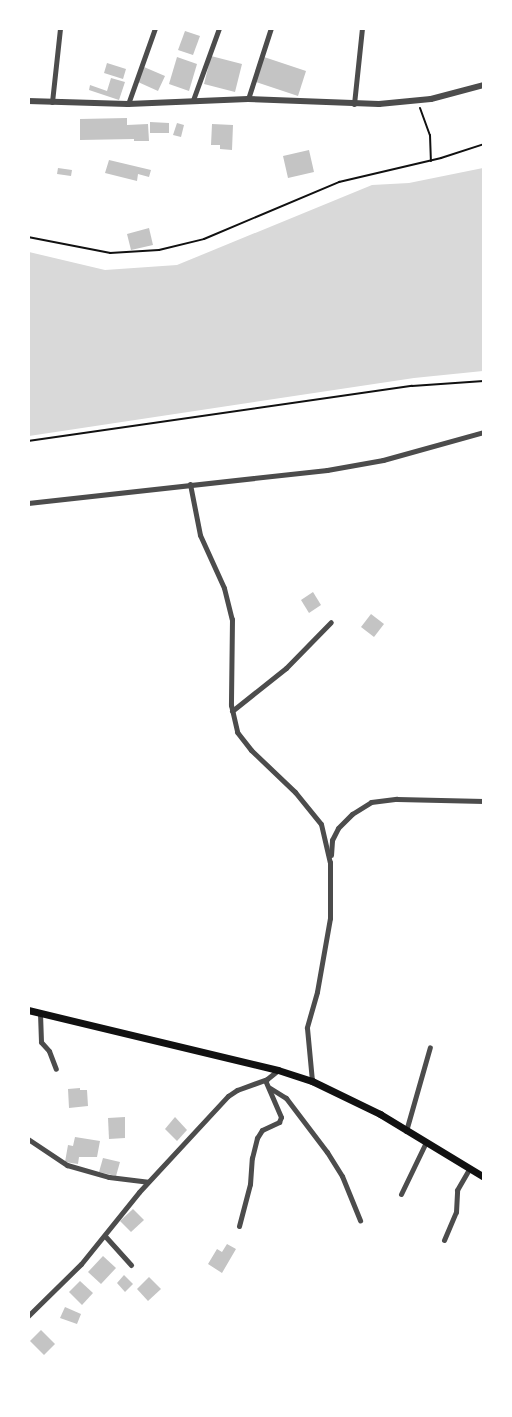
<!DOCTYPE html>
<html>
<head>
<meta charset="utf-8">
<style>
	body { margin:0 }
	#map { position:relative; width:512px; height:1417px; overflow:hidden; background:#fff; font-family:Karla,sans-serif }
	div>[style] { position:absolute }
	.water>* { inset:0; background:#d9d9d9 }
	.building>* { inset:0; background:#c4c4c4 }
	.path>* { height:2px; margin:-1px; padding:0 1px; transform-origin:1px; border-radius:1px; background:#111 }
	.minor>* { height:5px; margin:-2.5px; padding:0 2.5px; transform-origin:2.5px; border-radius:2.5px; background:#4c4c4c }
	.tertiary>* { height:6px; margin:-3px; padding:0 3px; transform-origin:3px; border-radius:3px; background:#4c4c4c }
	.secondary>* { height:7px; margin:-3.5px; padding:0 3.5px; transform-origin:3.5px; border-radius:3.5px; background:#111 }
	span { translate:-50% -50%; white-space:nowrap; text-align:center; line-height:1.15; -webkit-text-stroke:6px #fff; paint-order:stroke }
	.frame { position:absolute; inset:0; border:30px solid #fff; pointer-events:none }
</style>
</head>
<body>
<div id="map">
	<div class="water">
		<i style="clip-path:polygon(483px 168px,483px 371px,414px 378px,29px 436px,29px 252px,105px 270px,177px 265px,372px 185px,409px 183px)"></i>
	</div>
	<div class="building">
		<i style="clip-path:polygon(185px 31px,200px 36px,193px 55px,178px 50px)"></i>
		<i style="clip-path:polygon(211px 56px,242px 64px,235px 92px,204px 84px)"></i>
		<i style="clip-path:polygon(177px 57px,197px 64px,189px 91px,169px 84px)"></i>
		<i style="clip-path:polygon(264px 57px,306px 71px,298px 96px,256px 82px)"></i>
		<i style="clip-path:polygon(107px 63px,126px 69px,123px 79px,104px 73px)"></i>
		<i style="clip-path:polygon(144px 67px,165px 76px,158px 91px,138px 82px)"></i>
		<i style="clip-path:polygon(111px 78px,125px 82px,119px 100px,89px 90px,90px 85px,107px 91px)"></i>
		<i style="clip-path:polygon(127px 118px,127px 125px,148px 124px,149px 141px,134px 141px,134px 139px,80px 140px,80px 119px)"></i>
		<i style="clip-path:polygon(150px 122px,169px 123px,169px 133px,150px 133px)"></i>
		<i style="clip-path:polygon(177px 123px,184px 125px,181px 137px,173px 135px)"></i>
		<i style="clip-path:polygon(212px 124px,233px 125px,232px 150px,220px 149px,220px 145px,211px 145px)"></i>
		<i style="clip-path:polygon(309px 150px,314px 172px,288px 178px,283px 156px)"></i>
		<i style="clip-path:polygon(109px 160px,151px 170px,149px 177px,138px 174px,137px 181px,105px 173px)"></i>
		<i style="clip-path:polygon(58px 168px,72px 170px,71px 176px,57px 174px)"></i>
		<i style="clip-path:polygon(149px 228px,153px 245px,131px 250px,127px 234px)"></i>
		<i style="clip-path:polygon(313px 592px,321px 605px,309px 613px,301px 600px)"></i>
		<i style="clip-path:polygon(371px 614px,384px 624px,374px 637px,361px 627px)"></i>
		<i style="clip-path:polygon(80px 1088px,80px 1090px,87px 1090px,88px 1106px,69px 1108px,68px 1089px)"></i>
		<i style="clip-path:polygon(125px 1117px,125px 1138px,109px 1139px,108px 1118px)"></i>
		<i style="clip-path:polygon(175px 1117px,187px 1130px,177px 1141px,165px 1129px)"></i>
		<i style="clip-path:polygon(75px 1137px,100px 1141px,97px 1157px,79px 1157px,78px 1164px,65px 1162px,68px 1145px,73px 1146px)"></i>
		<i style="clip-path:polygon(103px 1158px,120px 1162px,116px 1176px,99px 1172px)"></i>
		<i style="clip-path:polygon(133px 1209px,144px 1220px,131px 1232px,120px 1221px)"></i>
		<i style="clip-path:polygon(227px 1244px,236px 1249px,222px 1273px,208px 1264px,217px 1249px,222px 1252px)"></i>
		<i style="clip-path:polygon(103px 1256px,116px 1268px,101px 1284px,88px 1272px)"></i>
		<i style="clip-path:polygon(124px 1275px,133px 1284px,125px 1292px,117px 1283px)"></i>
		<i style="clip-path:polygon(149px 1277px,161px 1289px,148px 1301px,137px 1289px)"></i>
		<i style="clip-path:polygon(80px 1281px,93px 1293px,82px 1305px,69px 1292px)"></i>
		<i style="clip-path:polygon(65px 1307px,81px 1314px,77px 1324px,60px 1318px)"></i>
		<i style="clip-path:polygon(41px 1330px,55px 1344px,44px 1355px,30px 1341px)"></i>
	</div>
	<div class="path">
		<i style="left:420px;top:108px;width:29px;rotate:70deg"></i>
		<i style="left:430px;top:135px;width:26px;rotate:88deg"></i>
		<i style="left:28px;top:237px;width:84px;rotate:11deg"></i>
		<i style="left:110px;top:253px;width:49px;rotate:-3.5deg"></i>
		<i style="left:159px;top:250px;width:46px;rotate:-13.7deg"></i>
		<i style="left:204px;top:239px;width:147px;rotate:-22.9deg"></i>
		<i style="left:339px;top:182px;width:105px;rotate:-13.2deg"></i>
		<i style="left:441px;top:158px;width:45px;rotate:-18deg"></i>
		<i style="left:28px;top:441px;width:388px;rotate:-8.2deg"></i>
		<i style="left:412px;top:386px;width:72px;rotate:-4deg"></i>
	</div>
	<div class="minor">
		<i style="left:248px;top:99px;width:75px;rotate:-72.1deg"></i>
		<i style="left:193px;top:100px;width:77px;rotate:-70.1deg"></i>
		<i style="left:52px;top:102px;width:74px;rotate:-83.8deg"></i>
		<i style="left:128px;top:104px;width:81px;rotate:-70.4deg"></i>
		<i style="left:354px;top:104px;width:76px;rotate:-84deg"></i>
		<i style="left:190px;top:484px;width:52px;rotate:78.9deg"></i>
		<i style="left:200px;top:535px;width:58px;rotate:65.6deg"></i>
		<i style="left:224px;top:588px;width:32px;rotate:76deg"></i>
		<i style="left:232px;top:619px;width:86px;rotate:90.7deg"></i>
		<i style="left:231px;top:705px;width:28px;rotate:77deg"></i>
		<i style="left:237px;top:732px;width:23px;rotate:52deg"></i>
		<i style="left:251px;top:750px;width:61px;rotate:43.7deg"></i>
		<i style="left:295px;top:792px;width:41px;rotate:50.9deg"></i>
		<i style="left:321px;top:824px;width:39px;rotate:77deg"></i>
		<i style="left:330px;top:862px;width:56px;rotate:90deg"></i>
		<i style="left:330px;top:918px;width:75px;rotate:100deg"></i>
		<i style="left:317px;top:992px;width:37px;rotate:106deg"></i>
		<i style="left:307px;top:1028px;width:53px;rotate:84.6deg"></i>
		<i style="left:28px;top:503px;width:301px;rotate:-6.3deg"></i>
		<i style="left:327px;top:470px;width:57px;rotate:-10.1deg"></i>
		<i style="left:383px;top:460px;width:105px;rotate:-15.5deg"></i>
		<i style="left:232px;top:711px;width:69px;rotate:-38.5deg"></i>
		<i style="left:286px;top:668px;width:64px;rotate:-45.6deg"></i>
		<i style="left:331px;top:855px;width:15px;rotate:-86deg"></i>
		<i style="left:332px;top:840px;width:13px;rotate:-63deg"></i>
		<i style="left:338px;top:828px;width:20px;rotate:-45deg"></i>
		<i style="left:352px;top:814px;width:22px;rotate:-32deg"></i>
		<i style="left:371px;top:802px;width:26px;rotate:-7deg"></i>
		<i style="left:397px;top:799px;width:87px;rotate:1.3deg"></i>
		<i style="left:40px;top:1013px;width:29px;rotate:88deg"></i>
		<i style="left:41px;top:1042px;width:12px;rotate:48deg"></i>
		<i style="left:49px;top:1051px;width:19px;rotate:69deg"></i>
		<i style="left:270px;top:1088px;width:19px;rotate:32deg"></i>
		<i style="left:286px;top:1098px;width:68px;rotate:52.8deg"></i>
		<i style="left:327px;top:1152px;width:28px;rotate:58deg"></i>
		<i style="left:342px;top:1176px;width:48px;rotate:67.8deg"></i>
		<i style="left:406px;top:1131px;width:87px;rotate:-74.1deg"></i>
		<i style="left:28px;top:1139px;width:47px;rotate:33.7deg"></i>
		<i style="left:67px;top:1165px;width:44px;rotate:15.9deg"></i>
		<i style="left:109px;top:1177px;width:39px;rotate:7deg"></i>
		<i style="left:401px;top:1194px;width:58px;rotate:-64.3deg"></i>
		<i style="left:239px;top:1226px;width:43px;rotate:-75.3deg"></i>
		<i style="left:250px;top:1184px;width:26px;rotate:-86deg"></i>
		<i style="left:252px;top:1158px;width:21px;rotate:-76deg"></i>
		<i style="left:257px;top:1138px;width:9px;rotate:-58deg"></i>
		<i style="left:262px;top:1130px;width:19px;rotate:-25deg"></i>
		<i style="left:279px;top:1122px;width:5px;rotate:-68deg"></i>
		<i style="left:281px;top:1117px;width:40px;rotate:-113.4deg"></i>
		<i style="left:105px;top:1236px;width:39px;rotate:48deg"></i>
		<i style="left:444px;top:1240px;width:30px;rotate:-67deg"></i>
		<i style="left:456px;top:1212px;width:22px;rotate:-87deg"></i>
		<i style="left:457px;top:1190px;width:24px;rotate:-60deg"></i>
		<i style="left:28px;top:1316px;width:74px;rotate:-44.5deg"></i>
		<i style="left:81px;top:1264px;width:92px;rotate:-51.1deg"></i>
		<i style="left:139px;top:1192px;width:131px;rotate:-47.2deg"></i>
		<i style="left:228px;top:1096px;width:11px;rotate:-34deg"></i>
		<i style="left:237px;top:1090px;width:32px;rotate:-20deg"></i>
		<i style="left:267px;top:1079px;width:14px;rotate:-39deg"></i>
	</div>
	<div class="tertiary">
		<i style="left:28px;top:101px;width:100px;rotate:1.7deg"></i>
		<i style="left:128px;top:104px;width:120px;rotate:-2.4deg"></i>
		<i style="left:248px;top:99px;width:131px;rotate:2.2deg"></i>
		<i style="left:379px;top:104px;width:52px;rotate:-5.5deg"></i>
		<i style="left:431px;top:99px;width:55px;rotate:-14.8deg"></i>
	</div>
	<div class="secondary">
		<i style="left:28px;top:1010px;width:257px;rotate:13.5deg"></i>
		<i style="left:278px;top:1070px;width:36px;rotate:18deg"></i>
		<i style="left:312px;top:1081px;width:76px;rotate:25.9deg"></i>
		<i style="left:380px;top:1114px;width:122px;rotate:31.2deg"></i>
	</div>
	<div class="frame"></div>
</div>
</body>
</html>
